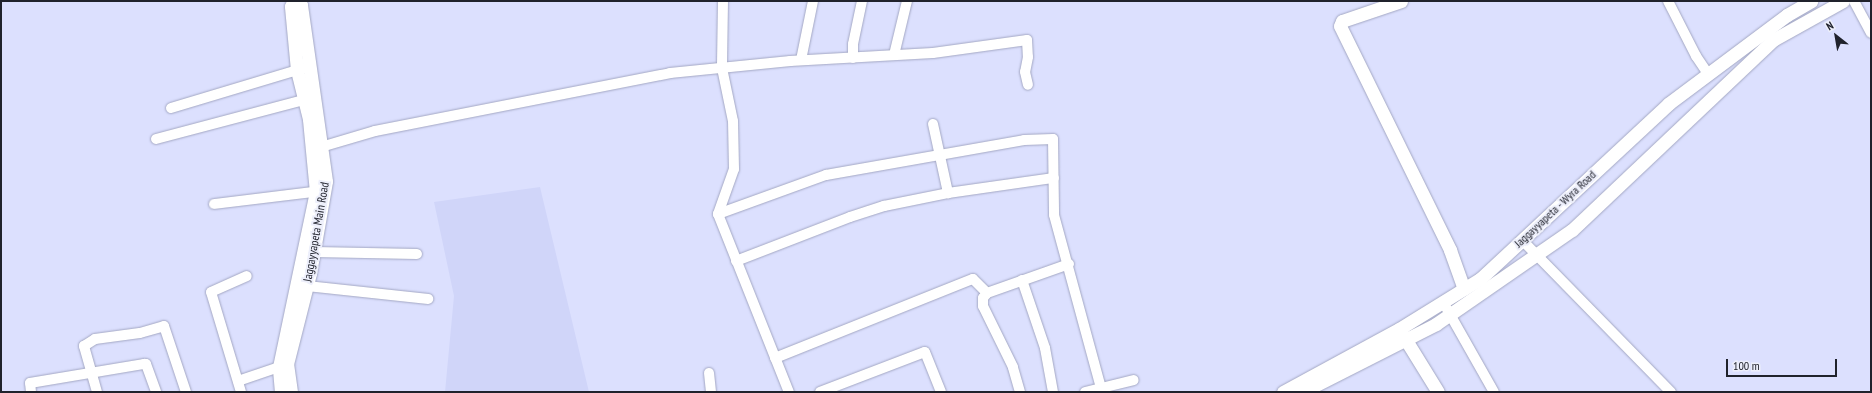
<!DOCTYPE html>
<html>
<head>
<meta charset="utf-8">
<style>
	body { margin:0 }
	#map { position:relative; width:1872px; height:393px; overflow:hidden; background:#dce0fe; font-family:"PT Sans Narrow",sans-serif }
	div>[style] { position:absolute }
	.built>* { inset:0; background:#d0d5f9 }
	.roads { filter:drop-shadow(0 0 1px #a3a7c3) drop-shadow(0 0 1px #a3a7c3) }
	.minor>* { height:10px; margin:-5px; padding:0 5px; transform-origin:5px; border-radius:5px; background:#fff }
	.major>* { height:13px; margin:-6.5px; padding:0 6.5px; transform-origin:6.5px; border-radius:6.5px; background:#fff }
	span { translate:-50% -50%; white-space:nowrap; text-align:center; line-height:1.15; -webkit-text-stroke:4px #edeffb; paint-order:stroke }
	.street-label { font-size:12px; color:#20222c }
	.frame { position:absolute; inset:0; border:2px solid #20222c; pointer-events:none }
	.north { position:absolute; left:1816px; top:16px; width:40px; height:40px; -webkit-text-stroke:3px #edeffb; paint-order:stroke; rotate:329deg; font-size:11px; font-weight:700; line-height:16px; text-align:center; color:#20222c }
	.north::after { content:''; display:block; margin:auto; width:14px; height:18px; background:#20222c; clip-path:polygon(50% 0,100% 100%,50% 72%,0 100%) }
	.scale { position:absolute; left:1726px; top:359px; width:111px; height:18px; box-sizing:border-box; border:2px solid #20222c; border-top:0; padding-left:5px; font-size:12px; line-height:14px; white-space:nowrap; color:#20222c; -webkit-text-stroke:3px #edeffb; paint-order:stroke }
</style>
</head>
<body>
<div id="map">
	<div class="built">
		<i style="clip-path:polygon(540px 187px,589px 392px,445px 392px,454px 296px,434px 202px)"></i>
	</div>
	<div class="roads">
		<div class="minor">
			<i style="left:723px;top:1px;width:67px;rotate:90.9deg"></i>
			<i style="left:722px;top:68px;width:54px;rotate:78.3deg"></i>
			<i style="left:733px;top:121px;width:48px;rotate:88.8deg"></i>
			<i style="left:734px;top:169px;width:48px;rotate:109.6deg"></i>
			<i style="left:718px;top:214px;width:192px;rotate:68.3deg"></i>
			<i style="left:1668px;top:1px;width:62px;rotate:63deg"></i>
			<i style="left:1696px;top:56px;width:22px;rotate:56deg"></i>
			<i style="left:1854px;top:1px;width:36px;rotate:62deg"></i>
			<i style="left:894px;top:55px;width:56px;rotate:-76.5deg"></i>
			<i style="left:853px;top:58px;width:14px;rotate:-90deg"></i>
			<i style="left:853px;top:44px;width:44px;rotate:-78.2deg"></i>
			<i style="left:801px;top:60px;width:60px;rotate:-78.5deg"></i>
			<i style="left:171px;top:108px;width:139px;rotate:-16.7deg"></i>
			<i style="left:933px;top:124px;width:71px;rotate:77.7deg"></i>
			<i style="left:156px;top:139px;width:160px;rotate:-14.8deg"></i>
			<i style="left:321px;top:147px;width:56px;rotate:-16.5deg"></i>
			<i style="left:375px;top:131px;width:301px;rotate:-11.1deg"></i>
			<i style="left:670px;top:73px;width:121px;rotate:-5.7deg"></i>
			<i style="left:790px;top:61px;width:143px;rotate:-3.2deg"></i>
			<i style="left:933px;top:53px;width:95px;rotate:-7.9deg"></i>
			<i style="left:1027px;top:40px;width:17px;rotate:87deg"></i>
			<i style="left:1028px;top:57px;width:15px;rotate:101deg"></i>
			<i style="left:1025px;top:72px;width:13px;rotate:77deg"></i>
			<i style="left:214px;top:204px;width:109px;rotate:-6.9deg"></i>
			<i style="left:718px;top:214px;width:115px;rotate:-19.9deg"></i>
			<i style="left:826px;top:175px;width:201px;rotate:-10deg"></i>
			<i style="left:1024px;top:140px;width:29px;rotate:-2deg"></i>
			<i style="left:1053px;top:139px;width:76px;rotate:89.2deg"></i>
			<i style="left:1054px;top:215px;width:179px;rotate:74.8deg"></i>
			<i style="left:1522px;top:240px;width:213px;rotate:45.6deg"></i>
			<i style="left:314px;top:252px;width:103px;rotate:1.1deg"></i>
			<i style="left:736px;top:261px;width:122px;rotate:-21.1deg"></i>
			<i style="left:850px;top:217px;width:36px;rotate:-18deg"></i>
			<i style="left:884px;top:206px;width:65px;rotate:-11.5deg"></i>
			<i style="left:948px;top:193px;width:107px;rotate:-8.1deg"></i>
			<i style="left:1022px;top:280px;width:72px;rotate:71.3deg"></i>
			<i style="left:1045px;top:348px;width:45px;rotate:79.7deg"></i>
			<i style="left:307px;top:286px;width:122px;rotate:6.1deg"></i>
			<i style="left:1443px;top:302px;width:103px;rotate:60.5deg"></i>
			<i style="left:775px;top:358px;width:213px;rotate:-21.8deg"></i>
			<i style="left:973px;top:279px;width:20px;rotate:45deg"></i>
			<i style="left:709px;top:373px;width:19px;rotate:84deg"></i>
			<i style="left:238px;top:381px;width:50px;rotate:-18.8deg"></i>
			<i style="left:31px;top:392px;width:9px;rotate:-96deg"></i>
			<i style="left:30px;top:383px;width:116px;rotate:-9.5deg"></i>
			<i style="left:144px;top:364px;width:2px"></i>
			<i style="left:146px;top:364px;width:30px;rotate:70deg"></i>
			<i style="left:97px;top:392px;width:48px;rotate:-105.8deg"></i>
			<i style="left:84px;top:346px;width:13px;rotate:-32deg"></i>
			<i style="left:95px;top:339px;width:45px;rotate:-7.6deg"></i>
			<i style="left:140px;top:333px;width:25px;rotate:-16deg"></i>
			<i style="left:164px;top:326px;width:70px;rotate:71.6deg"></i>
			<i style="left:241px;top:392px;width:104px;rotate:-106.7deg"></i>
			<i style="left:211px;top:292px;width:39px;rotate:-24deg"></i>
			<i style="left:820px;top:392px;width:112px;rotate:-20.9deg"></i>
			<i style="left:925px;top:352px;width:43px;rotate:68.2deg"></i>
			<i style="left:1020px;top:392px;width:26px;rotate:-106deg"></i>
			<i style="left:1013px;top:367px;width:68px;rotate:-116.2deg"></i>
			<i style="left:983px;top:306px;width:8px;rotate:-90deg"></i>
			<i style="left:983px;top:298px;width:6px;rotate:-51deg"></i>
			<i style="left:987px;top:293px;width:87px;rotate:-19.5deg"></i>
			<i style="left:1085px;top:392px;width:50px;rotate:-13.8deg"></i>
		</div>
		<div class="major">
			<i style="left:1401px;top:1px;width:62px;rotate:161.3deg"></i>
			<i style="left:1342px;top:21px;width:5px;rotate:112deg"></i>
			<i style="left:1340px;top:26px;width:250px;rotate:63.8deg"></i>
			<i style="left:1450px;top:250px;width:41px;rotate:70.3deg"></i>
			<i style="left:1401px;top:332px;width:70px;rotate:58.3deg"></i>
			<i style="left:281px;top:392px;width:25px;rotate:-95deg"></i>
			<i style="left:279px;top:367px;width:179px;rotate:-78.1deg"></i>
			<i style="left:316px;top:192px;width:73px;rotate:-95.5deg"></i>
			<i style="left:309px;top:119px;width:50px;rotate:-103.8deg"></i>
			<i style="left:297px;top:70px;width:64px;rotate:-95.4deg"></i>
			<i style="left:291px;top:6px;width:6px;rotate:-59deg"></i>
			<i style="left:291px;top:392px;width:28px;rotate:-98deg"></i>
			<i style="left:287px;top:364px;width:94px;rotate:-75.8deg"></i>
			<i style="left:310px;top:273px;width:93px;rotate:-80.1deg"></i>
			<i style="left:326px;top:181px;width:178px;rotate:-98.1deg"></i>
			<i style="left:301px;top:5px;width:5px;rotate:-127deg"></i>
			<i style="left:1283px;top:392px;width:132px;rotate:-28.5deg"></i>
			<i style="left:1399px;top:329px;width:95px;rotate:-31.7deg"></i>
			<i style="left:1480px;top:279px;width:257px;rotate:-42.9deg"></i>
			<i style="left:1668px;top:104px;width:149px;rotate:-36.8deg"></i>
			<i style="left:1787px;top:15px;width:28px;rotate:-30deg"></i>
			<i style="left:1302px;top:392px;width:150px;rotate:-26.9deg"></i>
			<i style="left:1436px;top:324px;width:165px;rotate:-34.7deg"></i>
			<i style="left:1572px;top:230px;width:277px;rotate:-43.4deg"></i>
			<i style="left:1773px;top:40px;width:80px;rotate:-29.1deg"></i>
		</div>
	</div>
	<div class="street-label">
		<span style="left:1555px;top:209px;rotate:-43deg">Jaggayyapeta - Wyra Road</span>
		<span style="left:316px;top:232px;rotate:-80deg">Jaggayyapeta Main Road</span>
	</div>
	<div class="frame"></div>
	<div class="north">N</div>
	<div class="scale">100 m</div>
</div>
</body>
</html>
